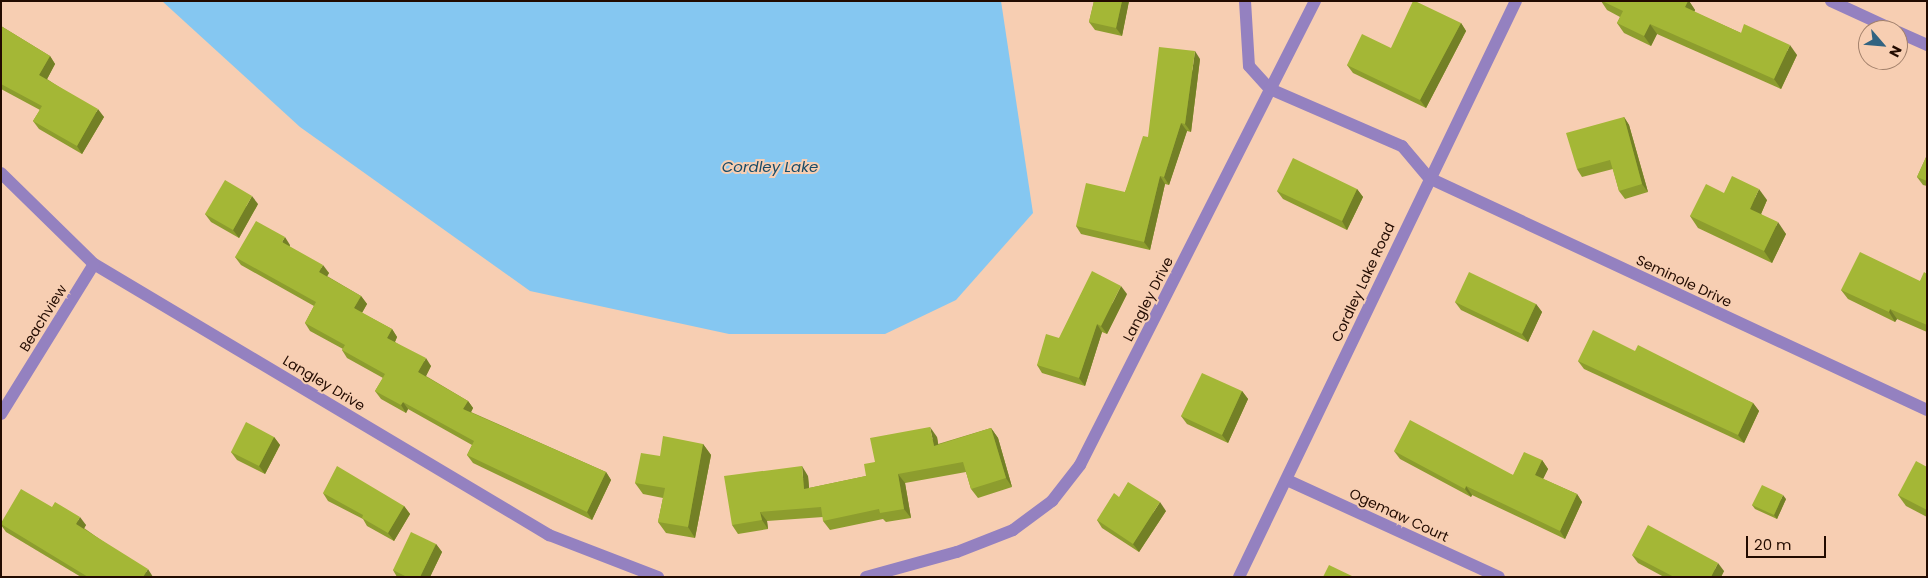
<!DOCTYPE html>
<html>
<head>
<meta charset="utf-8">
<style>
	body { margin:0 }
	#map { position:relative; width:1928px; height:578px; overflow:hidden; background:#f7ceb2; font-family:Poppins,sans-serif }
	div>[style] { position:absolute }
	.water>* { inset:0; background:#85c7f1 }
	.street>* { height:12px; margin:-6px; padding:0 6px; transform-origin:6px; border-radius:6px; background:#9481c0 }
	.wall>* { inset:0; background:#8d9d2e }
	.shaded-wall>* { inset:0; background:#738026 }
	.building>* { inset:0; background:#a4b736 }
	span { translate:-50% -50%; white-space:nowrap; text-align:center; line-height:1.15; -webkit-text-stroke:4px #f7ceb2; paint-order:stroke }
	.street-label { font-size:14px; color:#220b00 }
	.water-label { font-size:15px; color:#184b68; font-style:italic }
	.frame { position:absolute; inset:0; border:2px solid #220b00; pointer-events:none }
	.north { position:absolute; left:1858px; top:20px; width:50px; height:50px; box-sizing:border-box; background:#f7ceb2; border:1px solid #a2806b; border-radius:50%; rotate:117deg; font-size:14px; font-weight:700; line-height:20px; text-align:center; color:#220b00 }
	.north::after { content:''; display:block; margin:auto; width:18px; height:22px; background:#316381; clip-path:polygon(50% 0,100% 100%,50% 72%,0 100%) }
	.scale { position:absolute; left:1746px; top:536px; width:80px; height:22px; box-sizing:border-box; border:2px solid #220b00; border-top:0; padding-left:6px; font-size:15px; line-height:18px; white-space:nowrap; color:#220b00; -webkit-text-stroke:4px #f7ceb2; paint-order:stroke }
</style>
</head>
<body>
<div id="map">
	<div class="water">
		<i style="clip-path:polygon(162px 1px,1001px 1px,1033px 213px,956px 300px,885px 334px,729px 334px,530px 291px,300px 127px)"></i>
	</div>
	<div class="street">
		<i style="left:1245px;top:1px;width:65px;rotate:86.5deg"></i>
		<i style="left:1249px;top:66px;width:31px;rotate:48deg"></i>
		<i style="left:1270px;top:89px;width:144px;rotate:23.4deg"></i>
		<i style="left:1402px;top:146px;width:42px;rotate:49.8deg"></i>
		<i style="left:1429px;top:178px;width:549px;rotate:24.98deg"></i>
		<i style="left:1831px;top:1px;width:69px;rotate:24.7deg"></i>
		<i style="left:1898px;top:32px;width:32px;rotate:24deg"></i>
		<i style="left:1px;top:173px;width:130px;rotate:44.4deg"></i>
		<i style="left:94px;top:264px;width:530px;rotate:30.78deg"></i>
		<i style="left:549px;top:535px;width:117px;rotate:21.1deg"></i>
		<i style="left:1px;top:414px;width:176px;rotate:-58.2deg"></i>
		<i style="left:1287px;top:480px;width:233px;rotate:24.6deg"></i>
		<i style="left:866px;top:577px;width:94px;rotate:-15.4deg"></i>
		<i style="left:957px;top:552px;width:60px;rotate:-21.4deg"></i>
		<i style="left:1013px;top:530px;width:49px;rotate:-36.6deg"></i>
		<i style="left:1052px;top:501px;width:46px;rotate:-52.1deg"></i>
		<i style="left:1080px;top:465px;width:520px;rotate:-63.14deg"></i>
		<i style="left:1239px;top:577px;width:639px;rotate:-64.32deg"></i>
	</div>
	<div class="wall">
		<i style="clip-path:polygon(1094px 1px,1129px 1px,1122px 36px,1095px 30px,1089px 22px)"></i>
		<i style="clip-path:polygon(1601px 1px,1689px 1px,1695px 10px,1694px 12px,1741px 33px,1797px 55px,1781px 89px,1657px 34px,1651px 46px,1624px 33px,1617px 23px,1620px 17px,1607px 10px)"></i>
		<i style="clip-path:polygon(1461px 23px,1466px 31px,1426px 108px,1353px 73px,1347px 65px,1391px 48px)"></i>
		<i style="clip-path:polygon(1px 26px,50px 56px,55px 64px,47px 79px,104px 117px,82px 154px,39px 129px,33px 121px,40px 110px,1px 89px)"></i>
		<i style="clip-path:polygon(1200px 59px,1191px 132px,1187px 131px,1169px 185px,1165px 184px,1150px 250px,1081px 234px,1076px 226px,1125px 192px,1148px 137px)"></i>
		<i style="clip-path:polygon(1624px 117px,1629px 125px,1648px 192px,1625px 199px,1619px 191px,1613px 169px,1582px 177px,1577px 169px)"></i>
		<i style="clip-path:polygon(1927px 155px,1927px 186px,1923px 185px,1917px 177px)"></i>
		<i style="clip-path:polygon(1357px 189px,1363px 197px,1347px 230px,1283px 199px,1277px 191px)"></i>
		<i style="clip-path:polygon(1724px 193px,1767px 200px,1761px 214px,1786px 234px,1772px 263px,1698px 228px,1690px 216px)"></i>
		<i style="clip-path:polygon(258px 204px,239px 238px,211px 222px,205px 214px)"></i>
		<i style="clip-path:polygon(290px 245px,290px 247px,329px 273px,327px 276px,361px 296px,367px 304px,362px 313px,392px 329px,397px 337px,395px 342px,431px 366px,426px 376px,468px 401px,473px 408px,471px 412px,606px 472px,611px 480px,592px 520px,473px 463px,467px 455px,472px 445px,408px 409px,406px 413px,381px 399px,375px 391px,383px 378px,347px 358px,342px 350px,343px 349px,310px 331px,305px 323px,314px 306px,241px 265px,235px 257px)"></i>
		<i style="clip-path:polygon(1927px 274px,1927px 332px,1897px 319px,1895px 322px,1848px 299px,1841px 290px,1920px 281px)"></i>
		<i style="clip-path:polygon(1127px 294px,1107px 334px,1102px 332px,1085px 386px,1042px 373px,1037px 365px,1059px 338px)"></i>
		<i style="clip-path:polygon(1455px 302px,1536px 304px,1542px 312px,1528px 342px,1461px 310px)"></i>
		<i style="clip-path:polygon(1635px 351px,1753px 403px,1759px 411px,1744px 443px,1584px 369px,1578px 361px)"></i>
		<i style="clip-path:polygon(1242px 391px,1248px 399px,1228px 443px,1187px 424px,1181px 416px)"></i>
		<i style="clip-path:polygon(991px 428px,998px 438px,1012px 487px,978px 498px,971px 489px,966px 472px,905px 483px,911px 518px,886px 522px,883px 519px,830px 530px,823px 521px,823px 517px,767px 521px,768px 529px,738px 534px,732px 525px,808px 476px,809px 488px,866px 476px,875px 462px,937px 437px,938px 444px)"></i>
		<i style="clip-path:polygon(274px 437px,280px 445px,265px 474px,237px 460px,231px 452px)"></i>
		<i style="clip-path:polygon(703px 444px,711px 455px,695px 538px,666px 533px,658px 522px,663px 498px,643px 494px,635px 483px,660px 456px)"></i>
		<i style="clip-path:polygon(1394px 451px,1513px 475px,1542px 460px,1548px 469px,1543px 479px,1577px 494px,1582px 502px,1565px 539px,1472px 495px,1471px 497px,1400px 459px)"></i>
		<i style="clip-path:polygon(1927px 467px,1927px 517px,1906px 506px,1898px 495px)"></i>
		<i style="clip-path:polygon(323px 493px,404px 506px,410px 514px,394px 541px,367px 526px,363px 519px,328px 501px)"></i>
		<i style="clip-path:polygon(1786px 499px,1777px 519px,1755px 509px,1752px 505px)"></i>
		<i style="clip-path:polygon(52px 507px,86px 525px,84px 528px,153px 577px,81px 577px,6px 532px,1px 525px,1px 523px)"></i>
		<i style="clip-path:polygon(1166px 511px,1139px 552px,1102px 528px,1097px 520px)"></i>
		<i style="clip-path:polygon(436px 544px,442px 552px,430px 577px,397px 577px,393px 570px)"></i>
		<i style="clip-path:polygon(1632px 555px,1724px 571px,1721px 577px,1664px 577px,1638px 563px)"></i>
	</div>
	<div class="shaded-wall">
		<i style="clip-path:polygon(1122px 1px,1129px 1px,1122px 36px,1116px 28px)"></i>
		<i style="clip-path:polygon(1688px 1px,1689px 1px,1695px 10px,1692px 17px,1685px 7px)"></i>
		<i style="clip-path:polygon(1461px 23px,1466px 31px,1426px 108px,1420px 100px)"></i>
		<i style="clip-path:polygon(1650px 24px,1657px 34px,1651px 46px,1644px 36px)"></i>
		<i style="clip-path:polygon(1790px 45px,1797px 55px,1781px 89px,1774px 79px)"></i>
		<i style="clip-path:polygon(1195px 51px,1200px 59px,1191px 132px,1185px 124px)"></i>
		<i style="clip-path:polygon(50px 56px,55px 64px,45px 83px,39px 75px)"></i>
		<i style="clip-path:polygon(98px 109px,104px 117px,82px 154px,77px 146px)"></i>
		<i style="clip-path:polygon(1624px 117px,1629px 125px,1648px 192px,1642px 184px)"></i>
		<i style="clip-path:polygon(1181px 123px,1187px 131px,1169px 185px,1164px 177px)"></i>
		<i style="clip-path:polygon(1160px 176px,1165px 184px,1150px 250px,1144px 242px)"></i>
		<i style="clip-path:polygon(1357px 189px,1363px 197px,1347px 230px,1342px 221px)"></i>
		<i style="clip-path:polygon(1759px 189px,1767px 200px,1758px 221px,1750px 209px)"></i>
		<i style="clip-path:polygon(252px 196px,258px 204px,239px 238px,233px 230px)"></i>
		<i style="clip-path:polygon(1778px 222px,1786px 234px,1772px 263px,1764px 251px)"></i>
		<i style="clip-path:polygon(285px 237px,290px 245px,287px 250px,282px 242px)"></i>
		<i style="clip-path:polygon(323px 265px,329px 273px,325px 280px,319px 272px)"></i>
		<i style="clip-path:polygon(1121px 286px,1127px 294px,1107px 334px,1101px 326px)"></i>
		<i style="clip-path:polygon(361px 296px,367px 304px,360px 316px,354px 308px)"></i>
		<i style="clip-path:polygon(1536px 304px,1542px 312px,1528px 342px,1522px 334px)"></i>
		<i style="clip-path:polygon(1890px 309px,1897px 319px,1895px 322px,1889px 312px)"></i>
		<i style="clip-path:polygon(1097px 324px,1102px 332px,1085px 386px,1079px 378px)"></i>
		<i style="clip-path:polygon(392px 329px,397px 337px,393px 346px,387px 338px)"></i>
		<i style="clip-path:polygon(426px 358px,431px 366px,424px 380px,418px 372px)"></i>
		<i style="clip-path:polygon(1242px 391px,1248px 399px,1228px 443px,1222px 435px)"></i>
		<i style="clip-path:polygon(468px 401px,473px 408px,469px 416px,463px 409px)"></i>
		<i style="clip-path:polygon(403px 402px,408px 409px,406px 413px,401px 405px)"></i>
		<i style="clip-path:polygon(1753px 403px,1759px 411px,1744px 443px,1738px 435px)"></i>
		<i style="clip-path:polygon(930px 427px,937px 437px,940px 455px,934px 446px)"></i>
		<i style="clip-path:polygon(991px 428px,998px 438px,1012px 487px,1006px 478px)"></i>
		<i style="clip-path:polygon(274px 437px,280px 445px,265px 474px,259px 466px)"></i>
		<i style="clip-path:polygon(703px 444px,711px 455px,695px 538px,688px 527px)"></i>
		<i style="clip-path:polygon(1542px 460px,1548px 469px,1541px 483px,1535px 475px)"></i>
		<i style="clip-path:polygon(802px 466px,808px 476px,810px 498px,804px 489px)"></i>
		<i style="clip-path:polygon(606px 472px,611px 480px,592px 520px,587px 512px)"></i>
		<i style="clip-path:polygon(898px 474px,905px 483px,911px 518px,904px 509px)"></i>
		<i style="clip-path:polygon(1466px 486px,1472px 495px,1471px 497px,1465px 489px)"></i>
		<i style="clip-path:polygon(1577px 494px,1582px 502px,1565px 539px,1560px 531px)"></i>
		<i style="clip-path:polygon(1783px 495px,1786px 499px,1777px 519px,1774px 515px)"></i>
		<i style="clip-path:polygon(1160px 502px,1166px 511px,1139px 552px,1133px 544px)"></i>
		<i style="clip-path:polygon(404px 506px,410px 514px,394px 541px,388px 533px)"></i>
		<i style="clip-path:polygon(760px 512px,767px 521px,768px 529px,762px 520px)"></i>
		<i style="clip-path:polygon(80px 517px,86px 525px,82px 532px,76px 524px)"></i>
		<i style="clip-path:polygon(436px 544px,442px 552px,430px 577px,420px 577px)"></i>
		<i style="clip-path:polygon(1718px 563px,1724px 571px,1721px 577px,1711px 577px)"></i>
		<i style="clip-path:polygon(148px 569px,153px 577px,143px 577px)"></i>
	</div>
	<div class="building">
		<i style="clip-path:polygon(1094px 1px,1122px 1px,1116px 28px,1089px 22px)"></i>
		<i style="clip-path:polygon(1413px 1px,1415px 1px,1461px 23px,1420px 100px,1347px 65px,1362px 34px,1391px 48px)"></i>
		<i style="clip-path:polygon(1602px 1px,1688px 1px,1685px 7px,1741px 33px,1744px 24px,1790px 45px,1774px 79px,1650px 24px,1644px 36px,1617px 23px,1623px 11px)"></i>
		<i style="clip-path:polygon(1px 26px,50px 56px,39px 75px,98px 109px,77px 146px,33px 121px,42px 106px,1px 84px)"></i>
		<i style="clip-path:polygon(1159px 47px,1195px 51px,1185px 124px,1181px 123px,1164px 177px,1160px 176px,1144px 242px,1076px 226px,1086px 183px,1125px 192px,1143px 136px,1148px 137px)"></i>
		<i style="clip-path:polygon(1624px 117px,1642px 184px,1619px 191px,1610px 160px,1577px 169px,1566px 133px)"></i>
		<i style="clip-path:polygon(1927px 155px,1927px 181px,1917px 177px)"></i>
		<i style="clip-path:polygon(1293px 158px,1357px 189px,1342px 221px,1277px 191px)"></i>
		<i style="clip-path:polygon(1732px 176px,1759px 189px,1750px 209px,1778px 222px,1764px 251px,1690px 216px,1706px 184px,1724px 193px)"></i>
		<i style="clip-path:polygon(225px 180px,252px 196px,233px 230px,205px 214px)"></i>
		<i style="clip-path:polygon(256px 221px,285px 237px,282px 242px,323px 265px,319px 272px,361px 296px,354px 308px,392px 329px,387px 338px,426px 358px,418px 372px,468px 401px,463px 409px,606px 472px,587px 512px,467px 455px,474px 441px,403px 402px,401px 405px,375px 391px,385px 374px,342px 350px,345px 345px,305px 323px,316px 302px,235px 257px)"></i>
		<i style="clip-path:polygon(1860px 252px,1920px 281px,1924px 272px,1927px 274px,1927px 325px,1890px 309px,1889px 312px,1841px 290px)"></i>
		<i style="clip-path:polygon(1092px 271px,1121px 286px,1101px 326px,1097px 324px,1079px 378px,1037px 365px,1046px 334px,1059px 338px)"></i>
		<i style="clip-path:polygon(1469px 272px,1536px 304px,1522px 334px,1455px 302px)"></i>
		<i style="clip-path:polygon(1593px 330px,1635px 351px,1638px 345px,1753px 403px,1738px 435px,1578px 361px)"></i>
		<i style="clip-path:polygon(1202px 373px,1242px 391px,1222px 435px,1181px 416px)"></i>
		<i style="clip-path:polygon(1410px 420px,1513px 475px,1524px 452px,1542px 460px,1535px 475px,1577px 494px,1560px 531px,1466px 486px,1465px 489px,1394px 451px)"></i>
		<i style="clip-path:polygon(246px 422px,274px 437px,259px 466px,231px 452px)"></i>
		<i style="clip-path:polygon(930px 427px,934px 446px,991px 428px,1006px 478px,971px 489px,963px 462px,898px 474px,904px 509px,880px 513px,879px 509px,823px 521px,821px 507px,760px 512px,762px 520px,732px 525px,724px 476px,802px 466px,804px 489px,866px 476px,864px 464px,875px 462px,870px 438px)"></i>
		<i style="clip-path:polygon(663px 436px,703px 444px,688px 527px,658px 522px,665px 488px,635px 483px,641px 453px,660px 456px)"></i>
		<i style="clip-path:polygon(1916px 461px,1927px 467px,1927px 510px,1898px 495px)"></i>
		<i style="clip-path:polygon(337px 466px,404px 506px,388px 533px,362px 518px,363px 515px,323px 493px)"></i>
		<i style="clip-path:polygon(1128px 482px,1160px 502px,1133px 544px,1097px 520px,1114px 493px,1119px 497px)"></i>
		<i style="clip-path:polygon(1762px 485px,1783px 495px,1774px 515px,1752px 505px)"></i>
		<i style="clip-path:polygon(21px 489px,52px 507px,55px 502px,80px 517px,76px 524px,148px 569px,143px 577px,88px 577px,1px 524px,1px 523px)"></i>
		<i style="clip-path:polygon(1648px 525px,1718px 563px,1711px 577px,1674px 577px,1632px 555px)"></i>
		<i style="clip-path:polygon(411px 532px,436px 544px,420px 577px,407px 577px,393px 570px)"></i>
		<i style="clip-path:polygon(1329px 565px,1354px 577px,1323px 577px)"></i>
	</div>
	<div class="street-label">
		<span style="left:1684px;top:281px;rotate:25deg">Seminole Drive</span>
		<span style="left:1363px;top:282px;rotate:-65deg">Cordley Lake Road</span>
		<span style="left:1148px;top:299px;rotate:-63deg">Langley Drive</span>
		<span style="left:43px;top:318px;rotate:-58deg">Beachview</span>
		<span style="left:324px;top:383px;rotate:31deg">Langley Drive</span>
		<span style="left:1399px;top:515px;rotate:25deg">Ogemaw Court</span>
	</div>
	<div class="water-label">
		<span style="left:770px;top:167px">Cordley Lake</span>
	</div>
	<div class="frame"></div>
	<div class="north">N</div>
	<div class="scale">20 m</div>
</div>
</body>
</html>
